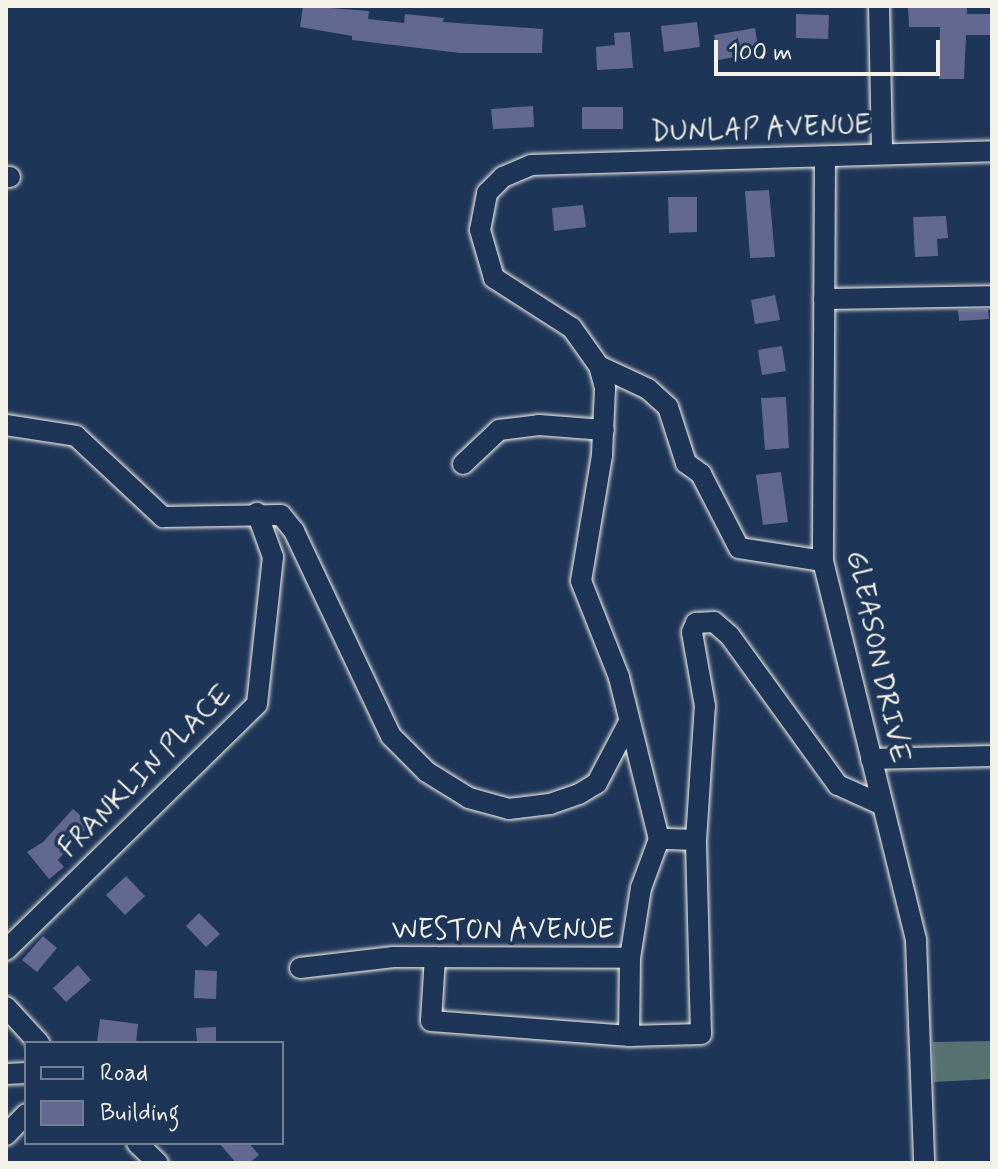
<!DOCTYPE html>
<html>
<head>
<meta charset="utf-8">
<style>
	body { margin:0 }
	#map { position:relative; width:998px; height:1169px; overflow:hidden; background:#1d3557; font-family:Mynerve,sans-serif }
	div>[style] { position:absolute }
	.green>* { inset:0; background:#557270 }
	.building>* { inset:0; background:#62688f }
	.roads { filter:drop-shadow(0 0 2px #f4f1e8) drop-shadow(0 0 2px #f4f1e8) }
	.minor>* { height:20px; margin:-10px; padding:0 10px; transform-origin:10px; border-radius:10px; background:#1d3557 }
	span { translate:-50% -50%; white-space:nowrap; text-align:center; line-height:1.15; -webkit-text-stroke:7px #1d3557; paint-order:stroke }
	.street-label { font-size:28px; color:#f4f1e8 }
	.frame { position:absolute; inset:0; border:8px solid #f4f1e8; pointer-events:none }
	.legend { position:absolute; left:24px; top:1041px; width:260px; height:104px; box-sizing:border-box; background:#1d3557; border:2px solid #738091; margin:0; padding:10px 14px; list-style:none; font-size:24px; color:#f4f1e8 }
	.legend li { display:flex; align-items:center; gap:16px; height:40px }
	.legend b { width:40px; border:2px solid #738091 }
	.scale { position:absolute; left:714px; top:40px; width:226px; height:36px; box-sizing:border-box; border:4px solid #f4f1e8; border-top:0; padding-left:10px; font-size:24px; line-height:28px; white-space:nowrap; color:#f4f1e8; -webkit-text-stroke:6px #1d3557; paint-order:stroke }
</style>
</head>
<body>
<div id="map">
	<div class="green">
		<i style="clip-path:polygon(992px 1041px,992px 1079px,934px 1082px,933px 1042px)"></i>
	</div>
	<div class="building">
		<i style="clip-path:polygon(303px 6px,369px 11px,368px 19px,404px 23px,405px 14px,444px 18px,443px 22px,543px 29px,542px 53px,460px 53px,352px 40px,352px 36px,300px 27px)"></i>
		<i style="clip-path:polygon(908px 6px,967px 6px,967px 14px,992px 14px,992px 35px,966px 35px,964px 79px,939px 79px,940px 27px,909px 27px)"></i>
		<i style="clip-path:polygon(796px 14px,829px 15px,828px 39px,796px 38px)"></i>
		<i style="clip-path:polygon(697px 22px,700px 47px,664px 52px,661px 26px)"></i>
		<i style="clip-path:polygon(755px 28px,759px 53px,718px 60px,714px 35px)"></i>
		<i style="clip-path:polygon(630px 32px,633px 68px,597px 70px,596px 47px,615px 45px,614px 33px)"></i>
		<i style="clip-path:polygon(533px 106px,534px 127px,493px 129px,491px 109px)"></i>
		<i style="clip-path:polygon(582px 107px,623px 107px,623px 129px,582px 129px)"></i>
		<i style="clip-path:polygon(769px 190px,775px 257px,750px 258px,745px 191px)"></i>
		<i style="clip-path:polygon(668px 197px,697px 197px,697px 232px,669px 233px)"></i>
		<i style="clip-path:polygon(583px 205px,586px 227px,554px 231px,552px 208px)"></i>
		<i style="clip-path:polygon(946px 216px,948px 238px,937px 239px,938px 256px,915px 257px,913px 217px)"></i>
		<i style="clip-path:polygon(775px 295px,780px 320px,755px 324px,751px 300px)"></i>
		<i style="clip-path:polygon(988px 309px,989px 319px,959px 321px,958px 310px)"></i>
		<i style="clip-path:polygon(782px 346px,786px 371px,762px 375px,758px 350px)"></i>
		<i style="clip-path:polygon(786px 397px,789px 448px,765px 450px,761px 398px)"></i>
		<i style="clip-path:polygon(781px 472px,788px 522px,763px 525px,756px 475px)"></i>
		<i style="clip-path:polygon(73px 809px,90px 824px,58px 860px,64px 867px,49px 879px,27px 852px,43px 842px)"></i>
		<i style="clip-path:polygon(126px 876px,145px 896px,125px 915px,106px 895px)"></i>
		<i style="clip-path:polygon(199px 913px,220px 934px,206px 947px,186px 926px)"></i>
		<i style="clip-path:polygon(43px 936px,57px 948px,37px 972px,22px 960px)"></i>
		<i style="clip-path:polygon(78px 965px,91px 980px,66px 1002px,53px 988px)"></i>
		<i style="clip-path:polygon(195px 970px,217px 971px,216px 999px,194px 998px)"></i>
		<i style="clip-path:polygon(100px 1019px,138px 1024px,136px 1043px,97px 1041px)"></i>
		<i style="clip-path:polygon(216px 1027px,216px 1043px,197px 1043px,196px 1028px)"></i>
		<i style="clip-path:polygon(219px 1143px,249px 1143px,259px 1155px,249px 1163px,236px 1163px)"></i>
	</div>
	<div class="roads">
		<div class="minor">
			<i style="left:879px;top:6px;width:148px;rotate:88.8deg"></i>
			<i style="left:825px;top:159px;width:402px;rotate:90.3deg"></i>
			<i style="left:823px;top:561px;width:390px;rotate:76.2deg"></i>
			<i style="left:916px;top:940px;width:223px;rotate:87.9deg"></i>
			<i style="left:6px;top:177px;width:4px"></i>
			<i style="left:824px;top:299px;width:168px;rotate:-1deg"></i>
			<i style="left:599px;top:366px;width:54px;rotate:25.1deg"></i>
			<i style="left:648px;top:389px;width:27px;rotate:42deg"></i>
			<i style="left:668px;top:407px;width:59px;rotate:72.2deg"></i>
			<i style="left:686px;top:463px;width:19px;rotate:36deg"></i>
			<i style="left:701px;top:474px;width:83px;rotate:62.8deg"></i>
			<i style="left:739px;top:548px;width:85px;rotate:8.8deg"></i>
			<i style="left:6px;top:425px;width:71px;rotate:8.9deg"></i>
			<i style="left:76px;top:436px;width:119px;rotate:43deg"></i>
			<i style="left:163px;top:517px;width:118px;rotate:-1deg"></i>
			<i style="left:281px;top:515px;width:21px;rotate:51deg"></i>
			<i style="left:294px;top:531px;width:227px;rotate:64.7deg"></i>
			<i style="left:391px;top:736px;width:51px;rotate:45deg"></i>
			<i style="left:427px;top:772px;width:49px;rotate:31.8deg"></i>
			<i style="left:469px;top:798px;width:41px;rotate:15.4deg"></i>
			<i style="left:509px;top:809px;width:41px;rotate:-7deg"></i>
			<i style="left:550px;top:804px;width:31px;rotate:-19deg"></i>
			<i style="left:579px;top:794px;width:21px;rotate:-31deg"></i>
			<i style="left:597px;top:783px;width:67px;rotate:-62.3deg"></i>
			<i style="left:463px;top:464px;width:50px;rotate:-43.4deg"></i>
			<i style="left:499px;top:430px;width:40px;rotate:-7.1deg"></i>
			<i style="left:539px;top:425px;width:65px;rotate:4.4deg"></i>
			<i style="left:871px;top:759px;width:121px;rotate:-1.4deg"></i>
			<i style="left:696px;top:840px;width:37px;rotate:-178deg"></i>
			<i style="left:659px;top:839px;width:167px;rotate:-103.9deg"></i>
			<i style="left:619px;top:677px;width:103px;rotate:-111.6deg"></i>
			<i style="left:581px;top:581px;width:128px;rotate:-80.5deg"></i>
			<i style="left:602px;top:455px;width:67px;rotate:-87.4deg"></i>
			<i style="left:605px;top:388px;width:23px;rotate:-105deg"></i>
			<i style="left:599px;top:366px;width:47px;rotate:-125.4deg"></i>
			<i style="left:572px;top:328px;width:93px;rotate:-147.3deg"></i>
			<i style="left:494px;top:278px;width:50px;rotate:-106.3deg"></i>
			<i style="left:480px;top:230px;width:38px;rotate:-79deg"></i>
			<i style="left:487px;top:193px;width:23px;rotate:-45deg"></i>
			<i style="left:503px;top:177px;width:30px;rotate:-23deg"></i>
			<i style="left:531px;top:165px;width:461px;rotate:-1.7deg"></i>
			<i style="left:6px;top:950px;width:351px;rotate:-44.4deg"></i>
			<i style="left:257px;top:704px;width:148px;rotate:-83.8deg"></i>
			<i style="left:273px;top:557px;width:47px;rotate:-110deg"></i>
			<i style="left:435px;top:957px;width:64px;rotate:93.6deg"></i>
			<i style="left:431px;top:1021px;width:199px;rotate:4.3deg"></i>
			<i style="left:630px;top:958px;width:78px;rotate:90.7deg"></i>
			<i style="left:629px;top:1036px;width:72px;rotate:-1.6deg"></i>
			<i style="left:701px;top:1034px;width:194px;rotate:-91.5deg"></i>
			<i style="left:696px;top:840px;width:134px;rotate:-86.2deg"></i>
			<i style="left:705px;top:706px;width:75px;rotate:-100deg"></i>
			<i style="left:692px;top:632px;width:10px;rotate:-66deg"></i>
			<i style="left:696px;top:623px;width:18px;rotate:-3deg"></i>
			<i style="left:714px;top:622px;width:21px;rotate:41deg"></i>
			<i style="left:730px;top:636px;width:184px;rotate:54.1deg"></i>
			<i style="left:838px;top:785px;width:46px;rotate:24.3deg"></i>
			<i style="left:300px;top:968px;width:94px;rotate:-6.7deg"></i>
			<i style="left:393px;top:957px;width:237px;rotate:0.2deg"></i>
			<i style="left:630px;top:958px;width:71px;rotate:-81.1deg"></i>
			<i style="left:641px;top:888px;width:52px;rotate:-69.8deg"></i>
			<i style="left:6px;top:1007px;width:49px;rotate:47.5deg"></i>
			<i style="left:6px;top:1074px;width:20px;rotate:-3deg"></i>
			<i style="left:6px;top:1135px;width:29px;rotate:-46deg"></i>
			<i style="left:137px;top:1143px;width:29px;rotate:44deg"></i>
		</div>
	</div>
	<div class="street-label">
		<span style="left:761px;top:130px;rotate:-2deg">DUNLAP AVENUE</span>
		<span style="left:877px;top:657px;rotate:78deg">GLEASON DRIVE</span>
		<span style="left:146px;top:772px;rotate:-45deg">FRANKLIN PLACE</span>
		<span style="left:503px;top:931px">WESTON AVENUE</span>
	</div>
	<div class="frame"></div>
	<ul class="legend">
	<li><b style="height:10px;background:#1d3557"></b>Road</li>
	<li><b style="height:22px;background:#62688f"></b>Building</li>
	</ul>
	<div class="scale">100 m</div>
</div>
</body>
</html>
